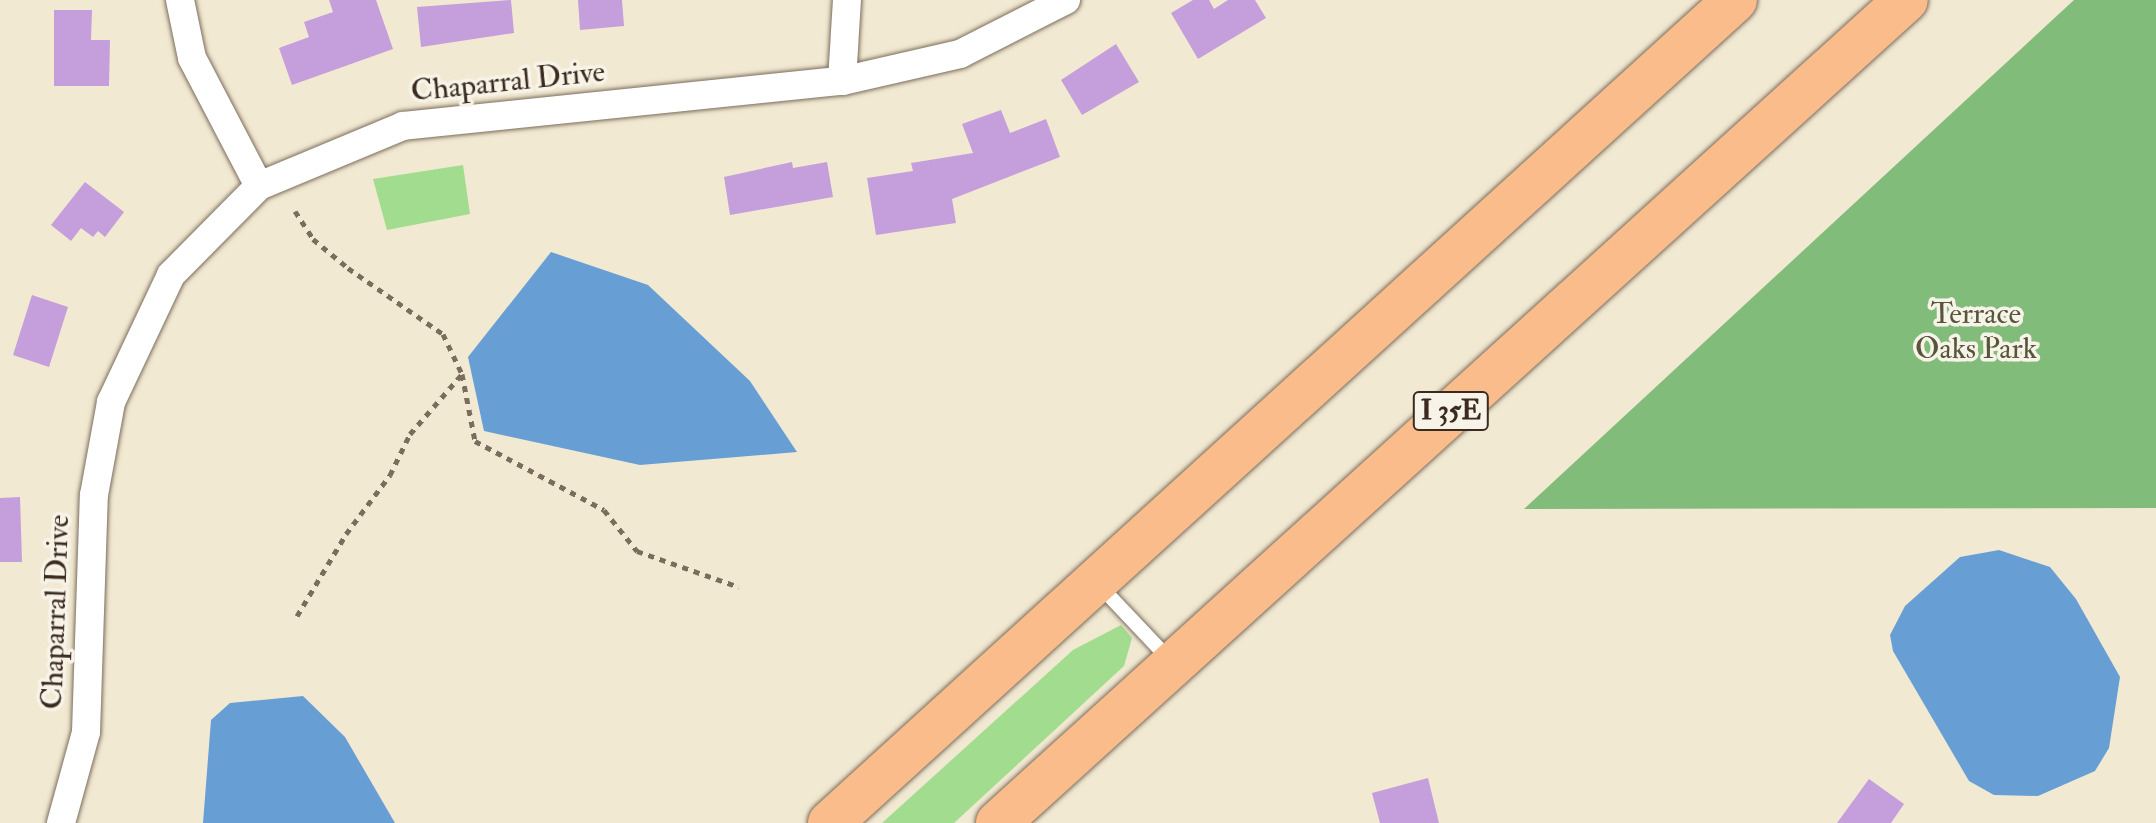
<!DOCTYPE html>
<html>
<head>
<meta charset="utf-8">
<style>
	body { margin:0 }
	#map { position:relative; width:2156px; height:823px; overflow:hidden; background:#f2e9d2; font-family:"IM FELL Double Pica",serif }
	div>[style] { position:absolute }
	.green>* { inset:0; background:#a2dc8f }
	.forest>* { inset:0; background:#81bc7a }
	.water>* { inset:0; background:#679fd5 }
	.building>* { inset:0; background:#c59edc }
	.path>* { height:5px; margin-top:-2.5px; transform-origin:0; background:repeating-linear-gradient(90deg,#7b6d5d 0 6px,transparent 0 12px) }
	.roads { filter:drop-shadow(0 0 2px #7b6d5d) drop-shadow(0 0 2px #7b6d5d) }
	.service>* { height:14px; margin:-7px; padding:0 7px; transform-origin:7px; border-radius:7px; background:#fff }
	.minor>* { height:28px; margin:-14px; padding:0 14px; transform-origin:14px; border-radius:14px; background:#fff }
	.motorway>* { height:44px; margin:-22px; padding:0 22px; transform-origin:22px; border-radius:22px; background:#f9bc8a }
	span { translate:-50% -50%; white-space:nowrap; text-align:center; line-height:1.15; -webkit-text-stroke:7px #f7f3e8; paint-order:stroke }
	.shield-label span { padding:2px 6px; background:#f7f3e8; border:2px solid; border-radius:6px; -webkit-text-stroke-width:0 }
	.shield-label { font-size:28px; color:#3b2a1e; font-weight:700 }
	.street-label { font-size:30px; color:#3b2a1e }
	.park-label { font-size:30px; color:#55563a }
</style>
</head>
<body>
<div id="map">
	<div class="green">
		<i style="clip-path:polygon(463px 165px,470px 214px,387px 230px,373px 179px)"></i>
		<i style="clip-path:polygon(1121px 625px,1132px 638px,1124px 666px,954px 823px,882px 823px,1073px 650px)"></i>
	</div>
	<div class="forest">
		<i style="clip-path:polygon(2074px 0,2156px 0,2156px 508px,1524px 509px)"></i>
	</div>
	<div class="water">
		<i style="clip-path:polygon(551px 252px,648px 285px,750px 381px,797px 452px,640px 465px,484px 431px,468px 357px)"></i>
		<i style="clip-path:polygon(1999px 550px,2050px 567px,2076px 599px,2120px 677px,2109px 748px,2095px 771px,2038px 796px,1994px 795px,1969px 781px,1893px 651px,1890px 635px,1905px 606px,1960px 557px)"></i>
		<i style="clip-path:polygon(303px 696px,345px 737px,395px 823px,203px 823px,211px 720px,230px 703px)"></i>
	</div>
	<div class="building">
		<i style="clip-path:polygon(329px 0,376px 0,393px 49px,292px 85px,279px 48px,309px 37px,304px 22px,333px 12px)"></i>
		<i style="clip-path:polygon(511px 0,514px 33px,421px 47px,417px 7px)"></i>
		<i style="clip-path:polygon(578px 0,622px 0,624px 26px,580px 30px)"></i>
		<i style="clip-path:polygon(1193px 0,1209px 0,1214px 9px,1228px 0,1255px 0,1266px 18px,1198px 59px,1171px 13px)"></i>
		<i style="clip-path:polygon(54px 10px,92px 10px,91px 40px,110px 40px,109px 86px,54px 86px)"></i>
		<i style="clip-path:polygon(1116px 44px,1139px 82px,1082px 115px,1061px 80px)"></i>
		<i style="clip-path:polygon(1001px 110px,1010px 133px,1046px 119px,1060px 157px,952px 199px,956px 223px,876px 235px,867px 178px,913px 171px,911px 163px,973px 153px,962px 124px)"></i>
		<i style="clip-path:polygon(792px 162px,793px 168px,827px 162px,833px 197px,730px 215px,724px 177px)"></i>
		<i style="clip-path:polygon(85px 182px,124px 212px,105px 237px,98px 231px,93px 237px,81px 228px,71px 241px,51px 225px)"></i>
		<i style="clip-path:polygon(32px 295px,68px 307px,49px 367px,13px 355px)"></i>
		<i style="clip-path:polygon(20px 497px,22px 562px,0 562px,0 498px)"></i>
		<i style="clip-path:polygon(1428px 778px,1439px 823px,1380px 823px,1372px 793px)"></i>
		<i style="clip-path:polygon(1869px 779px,1904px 804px,1891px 823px,1837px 823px)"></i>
	</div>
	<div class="path">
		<i style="left:295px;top:211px;width:33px;rotate:57deg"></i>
		<i style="left:313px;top:239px;width:45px;rotate:39.6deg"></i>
		<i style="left:348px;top:268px;width:116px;rotate:34.8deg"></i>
		<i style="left:443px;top:334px;width:44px;rotate:64.6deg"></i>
		<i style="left:462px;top:374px;width:68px;rotate:79deg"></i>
		<i style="left:475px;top:441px;width:146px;rotate:28.1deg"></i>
		<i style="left:604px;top:510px;width:53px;rotate:51.2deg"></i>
		<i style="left:637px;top:551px;width:108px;rotate:19.4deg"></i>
		<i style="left:297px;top:616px;width:96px;rotate:-59.1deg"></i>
		<i style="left:346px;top:534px;width:74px;rotate:-53.3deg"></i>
		<i style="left:390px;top:475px;width:46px;rotate:-64deg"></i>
		<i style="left:410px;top:434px;width:79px;rotate:-49.1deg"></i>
	</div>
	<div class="roads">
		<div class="service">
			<i style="left:1099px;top:585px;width:103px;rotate:46.6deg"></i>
		</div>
		<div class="minor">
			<i style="left:180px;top:0;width:59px;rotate:78.3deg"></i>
			<i style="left:192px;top:58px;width:144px;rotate:62.4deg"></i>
			<i style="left:842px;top:81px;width:81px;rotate:-86.5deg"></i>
			<i style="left:61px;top:823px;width:94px;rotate:-74.6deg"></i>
			<i style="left:86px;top:732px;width:237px;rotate:-88.1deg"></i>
			<i style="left:94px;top:495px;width:95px;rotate:-79.6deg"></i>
			<i style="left:111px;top:402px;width:140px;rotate:-64.7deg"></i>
			<i style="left:171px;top:275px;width:125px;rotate:-45.3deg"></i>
			<i style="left:259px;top:186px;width:156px;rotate:-22.6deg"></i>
			<i style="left:403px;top:126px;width:441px;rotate:-5.9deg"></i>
			<i style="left:842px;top:81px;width:121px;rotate:-12.9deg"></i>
			<i style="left:960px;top:54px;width:119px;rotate:-27deg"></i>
		</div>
		<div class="motorway">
			<i style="left:830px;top:823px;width:1223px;rotate:-42.28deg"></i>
			<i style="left:998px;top:823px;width:1225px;rotate:-42.19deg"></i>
		</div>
	</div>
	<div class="shield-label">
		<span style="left:1451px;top:411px">I 35E</span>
	</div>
	<div class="street-label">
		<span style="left:508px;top:82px;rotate:-6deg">Chaparral Drive</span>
		<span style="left:56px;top:612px;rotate:-88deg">Chaparral Drive</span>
	</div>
	<div class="park-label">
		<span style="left:1976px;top:331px">Terrace<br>Oaks Park</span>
	</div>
</div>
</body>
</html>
